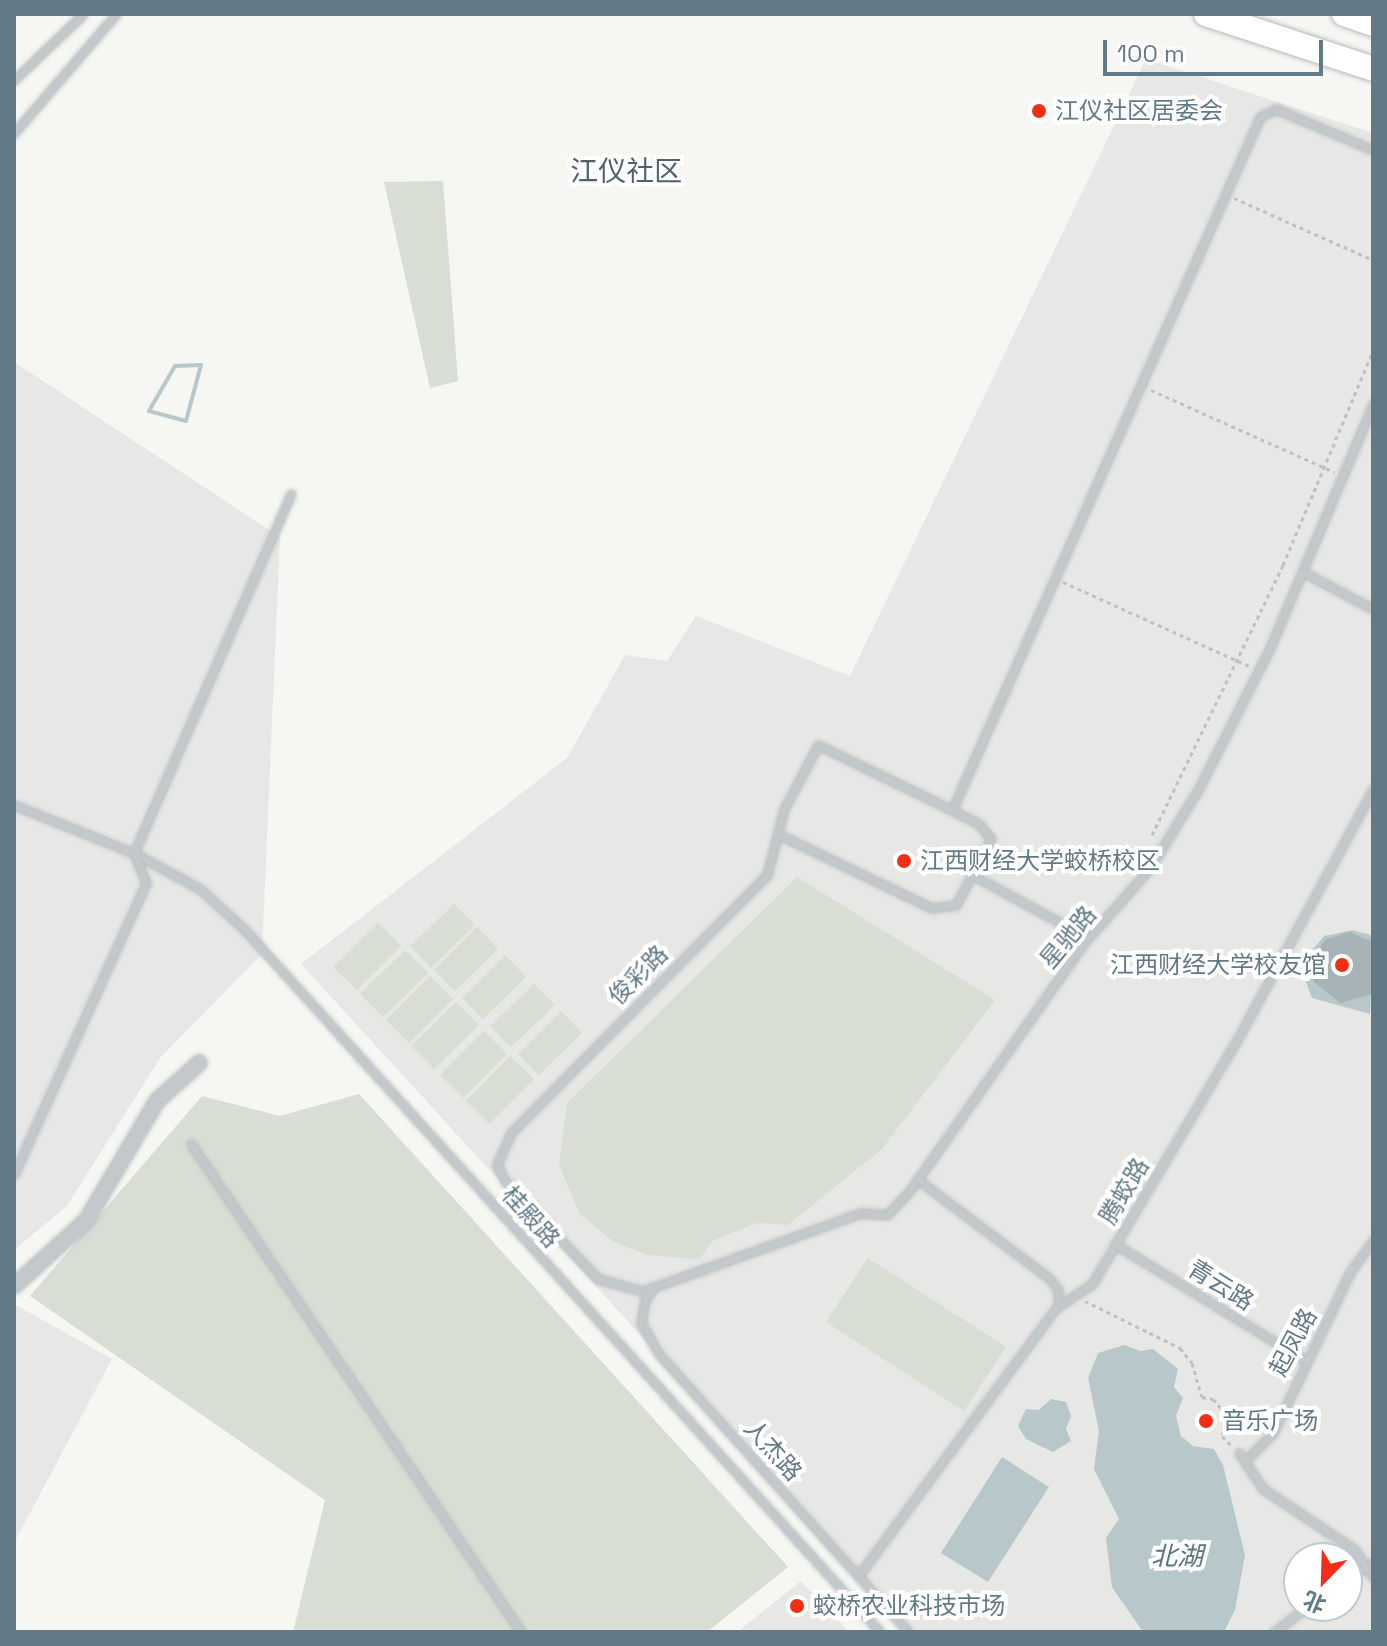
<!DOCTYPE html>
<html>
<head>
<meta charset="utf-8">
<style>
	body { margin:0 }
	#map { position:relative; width:1387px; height:1646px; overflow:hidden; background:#f6f6f2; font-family:"Space Grotesk","Noto Sans SC",sans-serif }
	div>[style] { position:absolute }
	.built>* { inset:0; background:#e7e7e5 }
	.green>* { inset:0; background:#d8ded3 }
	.water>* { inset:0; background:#b8c8ca }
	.stream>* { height:4px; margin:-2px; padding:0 2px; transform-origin:2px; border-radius:2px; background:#b8c8ca }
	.building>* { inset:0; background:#a8b3b8 }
	.path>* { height:3px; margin-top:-1.5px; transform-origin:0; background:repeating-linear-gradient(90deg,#bec1c3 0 4px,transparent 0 8px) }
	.roads { filter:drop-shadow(0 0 2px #b6bbbe) drop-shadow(0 0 2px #b6bbbe) }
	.service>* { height:7px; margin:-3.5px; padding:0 3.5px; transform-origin:3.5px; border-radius:3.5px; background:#c3c8cb }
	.minor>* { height:14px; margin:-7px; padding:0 7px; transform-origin:7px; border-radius:7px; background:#c3c8cb }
	.primary>* { height:24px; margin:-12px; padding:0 12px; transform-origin:12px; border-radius:12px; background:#fff }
	.dots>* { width:22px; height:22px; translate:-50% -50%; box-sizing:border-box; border:4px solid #fff; border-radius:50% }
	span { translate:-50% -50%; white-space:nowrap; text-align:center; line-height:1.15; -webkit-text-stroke:8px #fff; paint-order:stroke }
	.poi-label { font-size:24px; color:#627a86 }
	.left { translate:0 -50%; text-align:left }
	.right { translate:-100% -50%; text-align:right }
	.street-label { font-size:24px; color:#627a86 }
	.water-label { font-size:26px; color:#59767c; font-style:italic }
	.quarter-label { font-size:28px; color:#51626a }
	.frame { position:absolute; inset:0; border:16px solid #627a86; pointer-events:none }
	.north { position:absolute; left:1283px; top:1542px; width:80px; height:80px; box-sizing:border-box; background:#fff; border:2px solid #c0cacf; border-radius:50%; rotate:203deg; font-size:22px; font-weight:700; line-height:32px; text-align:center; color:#627a86 }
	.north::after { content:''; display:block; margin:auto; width:28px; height:36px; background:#f32e15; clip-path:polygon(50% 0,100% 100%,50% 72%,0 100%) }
	.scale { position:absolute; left:1103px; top:40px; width:220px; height:36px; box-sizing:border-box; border:4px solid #627a86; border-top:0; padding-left:10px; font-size:24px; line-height:28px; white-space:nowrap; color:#627a86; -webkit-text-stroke:6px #fff; paint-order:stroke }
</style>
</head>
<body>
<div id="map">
	<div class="built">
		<i style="clip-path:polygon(evenodd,1146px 59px,1373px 133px,1373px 1632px,912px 1632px,301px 964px,567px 758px,625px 655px,667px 661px,696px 616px,850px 676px,1146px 59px,1299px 1558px,1347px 1558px,1347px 1606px,1299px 1606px,1299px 1558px)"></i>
		<i style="clip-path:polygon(14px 362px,280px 537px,262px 954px,160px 1058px,67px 1206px,14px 1250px)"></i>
		<i style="clip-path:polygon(16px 1305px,112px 1359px,14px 1543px,14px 1306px)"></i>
		<i style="clip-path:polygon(801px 1581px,849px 1632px,737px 1632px)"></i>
	</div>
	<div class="green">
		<i style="clip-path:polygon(443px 181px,458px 381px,430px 388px,384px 182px)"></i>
		<i style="clip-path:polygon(797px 877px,995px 1000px,882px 1149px,788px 1225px,757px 1223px,712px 1241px,700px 1259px,648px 1255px,614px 1242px,580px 1214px,559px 1165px,567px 1103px)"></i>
		<i style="clip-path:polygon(454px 904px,475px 925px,431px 968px,410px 946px)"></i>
		<i style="clip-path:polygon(378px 923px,401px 946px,357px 990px,333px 967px)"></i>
		<i style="clip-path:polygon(477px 927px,498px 949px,455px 991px,434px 970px)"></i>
		<i style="clip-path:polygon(405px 950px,428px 973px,383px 1017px,360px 994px)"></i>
		<i style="clip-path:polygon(505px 955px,526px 977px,483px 1019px,462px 998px)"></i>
		<i style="clip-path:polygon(430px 976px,453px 999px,409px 1043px,386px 1020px)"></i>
		<i style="clip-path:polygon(534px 984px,555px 1005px,511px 1047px,490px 1026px)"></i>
		<i style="clip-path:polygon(456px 1002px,479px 1025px,434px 1069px,411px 1046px)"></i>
		<i style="clip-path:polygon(561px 1011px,582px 1033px,539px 1075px,518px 1054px)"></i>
		<i style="clip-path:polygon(484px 1031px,507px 1054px,463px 1098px,440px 1075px)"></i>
		<i style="clip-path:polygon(510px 1056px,534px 1079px,489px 1124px,466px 1101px)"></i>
		<i style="clip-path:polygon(359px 1094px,788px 1567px,707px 1632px,293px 1632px,325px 1500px,30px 1296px,202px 1096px,280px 1116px)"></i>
		<i style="clip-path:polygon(868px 1258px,1006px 1347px,964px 1411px,826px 1322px)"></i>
	</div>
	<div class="water">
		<i style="clip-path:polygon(1353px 930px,1373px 936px,1370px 1014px,1312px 998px,1302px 971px,1303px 961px,1324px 936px)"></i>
		<i style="clip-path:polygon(1124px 1345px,1141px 1351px,1153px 1349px,1178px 1369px,1174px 1387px,1183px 1398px,1176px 1416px,1181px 1436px,1193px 1446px,1214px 1449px,1223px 1465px,1245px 1555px,1235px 1610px,1224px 1632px,1143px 1632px,1112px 1587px,1106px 1538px,1119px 1519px,1094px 1469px,1099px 1431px,1088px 1378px,1098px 1353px)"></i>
		<i style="clip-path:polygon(1051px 1399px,1066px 1402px,1071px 1416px,1066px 1429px,1071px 1441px,1053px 1452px,1026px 1439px,1018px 1426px,1026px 1409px,1039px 1410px)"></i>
		<i style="clip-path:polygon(1002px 1457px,1049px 1487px,988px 1582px,941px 1553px)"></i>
	</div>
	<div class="stream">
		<i style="left:201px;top:365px;width:58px;rotate:105deg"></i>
		<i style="left:186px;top:421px;width:38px;rotate:-165deg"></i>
		<i style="left:149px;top:411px;width:52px;rotate:-60deg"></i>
		<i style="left:175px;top:366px;width:26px;rotate:-2deg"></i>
	</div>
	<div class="building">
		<i style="clip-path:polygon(1350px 932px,1373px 942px,1373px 994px,1340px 1003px,1314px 982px,1312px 959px,1326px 939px)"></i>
	</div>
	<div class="path">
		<i style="left:1234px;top:198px;width:152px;rotate:24deg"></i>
		<i style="left:1151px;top:390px;width:201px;rotate:24.1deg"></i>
		<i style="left:1063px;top:582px;width:204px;rotate:24.3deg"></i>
		<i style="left:1152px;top:835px;width:300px;rotate:-64.1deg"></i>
		<i style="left:1283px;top:565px;width:232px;rotate:-67.2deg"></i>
		<i style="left:1085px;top:1301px;width:106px;rotate:26.3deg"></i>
		<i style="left:1180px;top:1348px;width:19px;rotate:51deg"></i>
		<i style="left:1192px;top:1363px;width:35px;rotate:74deg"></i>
		<i style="left:1202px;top:1397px;width:11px;rotate:10deg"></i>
		<i style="left:1213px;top:1399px;width:21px;rotate:49deg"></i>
		<i style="left:1227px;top:1415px;width:22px;rotate:103deg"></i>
		<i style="left:1222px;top:1436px;width:13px;rotate:45deg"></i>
	</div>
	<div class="roads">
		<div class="service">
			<i style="left:14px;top:80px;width:95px;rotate:-43.7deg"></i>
			<i style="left:14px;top:133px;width:157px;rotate:-49.4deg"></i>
			<i style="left:1303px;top:572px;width:79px;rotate:27.9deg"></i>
			<i style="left:14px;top:805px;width:129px;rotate:21.8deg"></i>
			<i style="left:134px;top:853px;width:75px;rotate:28.6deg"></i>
			<i style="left:200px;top:889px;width:59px;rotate:42.3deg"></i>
			<i style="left:244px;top:929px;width:948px;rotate:47.86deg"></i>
			<i style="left:952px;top:810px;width:149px;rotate:-154.1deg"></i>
			<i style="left:818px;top:745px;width:72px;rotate:118deg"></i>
			<i style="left:784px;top:809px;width:68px;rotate:104.4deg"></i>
			<i style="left:767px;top:875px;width:363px;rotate:134.8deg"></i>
			<i style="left:511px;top:1133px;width:35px;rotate:114deg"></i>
			<i style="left:497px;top:1165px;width:18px;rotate:63deg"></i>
			<i style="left:505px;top:1181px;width:135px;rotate:46.5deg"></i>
			<i style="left:598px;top:1279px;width:47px;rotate:14.9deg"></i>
			<i style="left:643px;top:1291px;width:232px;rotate:-19.7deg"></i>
			<i style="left:861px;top:1213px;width:26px;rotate:4deg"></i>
			<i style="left:887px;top:1215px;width:35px;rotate:-47deg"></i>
			<i style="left:911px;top:1189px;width:301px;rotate:-54.9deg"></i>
			<i style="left:1084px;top:943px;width:100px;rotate:-48.7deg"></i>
			<i style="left:1150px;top:868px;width:94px;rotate:-58.5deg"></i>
			<i style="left:1199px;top:788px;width:157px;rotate:-63.1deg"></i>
			<i style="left:1270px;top:648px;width:265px;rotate:-67.1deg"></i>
			<i style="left:780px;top:835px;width:169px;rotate:25.7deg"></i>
			<i style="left:932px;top:908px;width:24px;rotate:-7deg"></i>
			<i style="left:956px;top:905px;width:75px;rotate:-62.1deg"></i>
			<i style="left:991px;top:839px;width:19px;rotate:-129deg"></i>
			<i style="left:979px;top:824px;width:30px;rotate:-153deg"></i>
			<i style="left:952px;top:810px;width:758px;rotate:-66.04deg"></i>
			<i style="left:1260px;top:117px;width:18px;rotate:-27deg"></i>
			<i style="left:1276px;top:109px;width:105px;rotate:22.9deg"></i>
			<i style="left:974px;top:876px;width:109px;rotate:28.4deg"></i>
			<i style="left:191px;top:1144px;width:589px;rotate:55.93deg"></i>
			<i style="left:14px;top:1174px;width:320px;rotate:-65.6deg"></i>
			<i style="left:146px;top:883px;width:32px;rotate:-112deg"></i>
			<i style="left:134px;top:853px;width:392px;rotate:-66.4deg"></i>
			<i style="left:917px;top:1179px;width:165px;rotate:36.9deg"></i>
			<i style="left:1049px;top:1278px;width:15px;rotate:53deg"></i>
			<i style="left:1058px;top:1290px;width:16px;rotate:86deg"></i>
			<i style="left:1115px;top:1244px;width:224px;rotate:31.5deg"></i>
			<i style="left:654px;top:1287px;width:16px;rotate:125deg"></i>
			<i style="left:645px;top:1300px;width:23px;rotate:100deg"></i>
			<i style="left:641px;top:1323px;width:34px;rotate:60deg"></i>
			<i style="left:658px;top:1353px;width:375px;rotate:48.1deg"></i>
			<i style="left:1239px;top:1453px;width:43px;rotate:56.3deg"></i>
			<i style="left:1263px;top:1489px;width:110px;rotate:33.5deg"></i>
			<i style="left:1355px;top:1550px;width:33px;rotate:57deg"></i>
			<i style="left:1246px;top:1460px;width:38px;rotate:-45deg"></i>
			<i style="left:1273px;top:1433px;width:178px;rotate:-64.4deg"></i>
			<i style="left:1350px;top:1272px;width:39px;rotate:-54deg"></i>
			<i style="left:859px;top:1575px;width:332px;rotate:-53.6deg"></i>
			<i style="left:1056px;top:1308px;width:43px;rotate:-33.7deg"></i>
			<i style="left:1092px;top:1284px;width:284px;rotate:-59.3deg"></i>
			<i style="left:1237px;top:1040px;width:285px;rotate:-61.5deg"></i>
			<i style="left:1347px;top:1579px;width:31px;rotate:-33deg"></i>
			<i style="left:1274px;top:1632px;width:43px;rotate:-37.4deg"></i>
		</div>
		<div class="minor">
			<i style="left:14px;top:1286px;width:97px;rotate:-42.1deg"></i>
			<i style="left:86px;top:1221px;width:139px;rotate:-59.4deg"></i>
			<i style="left:157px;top:1101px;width:57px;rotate:-42.1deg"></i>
		</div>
		<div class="primary">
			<i style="left:1206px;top:14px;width:176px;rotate:18.2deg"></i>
			<i style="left:1344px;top:14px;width:31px;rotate:19deg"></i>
		</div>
	</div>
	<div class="dots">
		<i style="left:1039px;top:111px;background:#f32e15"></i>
		<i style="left:904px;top:861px;background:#f32e15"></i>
		<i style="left:1342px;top:965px;background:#f32e15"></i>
		<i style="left:1206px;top:1421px;background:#f32e15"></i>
		<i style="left:797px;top:1606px;background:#f32e15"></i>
	</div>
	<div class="poi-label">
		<span class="left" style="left:1055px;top:111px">江仪社区居委会</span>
		<span class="left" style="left:920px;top:861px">江西财经大学蛟桥校区</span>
		<span class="right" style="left:1326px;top:965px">江西财经大学校友馆</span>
		<span class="left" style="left:1222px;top:1421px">音乐广场</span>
		<span class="left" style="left:813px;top:1606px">蛟桥农业科技市场</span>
	</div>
	<div class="street-label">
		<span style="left:1068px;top:937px;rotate:-50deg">星驰路</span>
		<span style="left:638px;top:975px;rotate:-45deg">俊彩路</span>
		<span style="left:1124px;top:1191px;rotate:-59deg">腾蛟路</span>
		<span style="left:531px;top:1217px;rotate:48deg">桂殿路</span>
		<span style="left:1221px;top:1285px;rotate:32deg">青云路</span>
		<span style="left:1293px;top:1342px;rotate:-62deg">起凤路</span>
		<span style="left:773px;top:1450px;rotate:48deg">人杰路</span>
	</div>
	<div class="water-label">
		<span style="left:1177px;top:1557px">北湖</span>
	</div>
	<div class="quarter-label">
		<span style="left:626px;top:171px">江仪社区</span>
	</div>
	<div class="frame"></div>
	<div class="north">北</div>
	<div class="scale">100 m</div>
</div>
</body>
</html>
